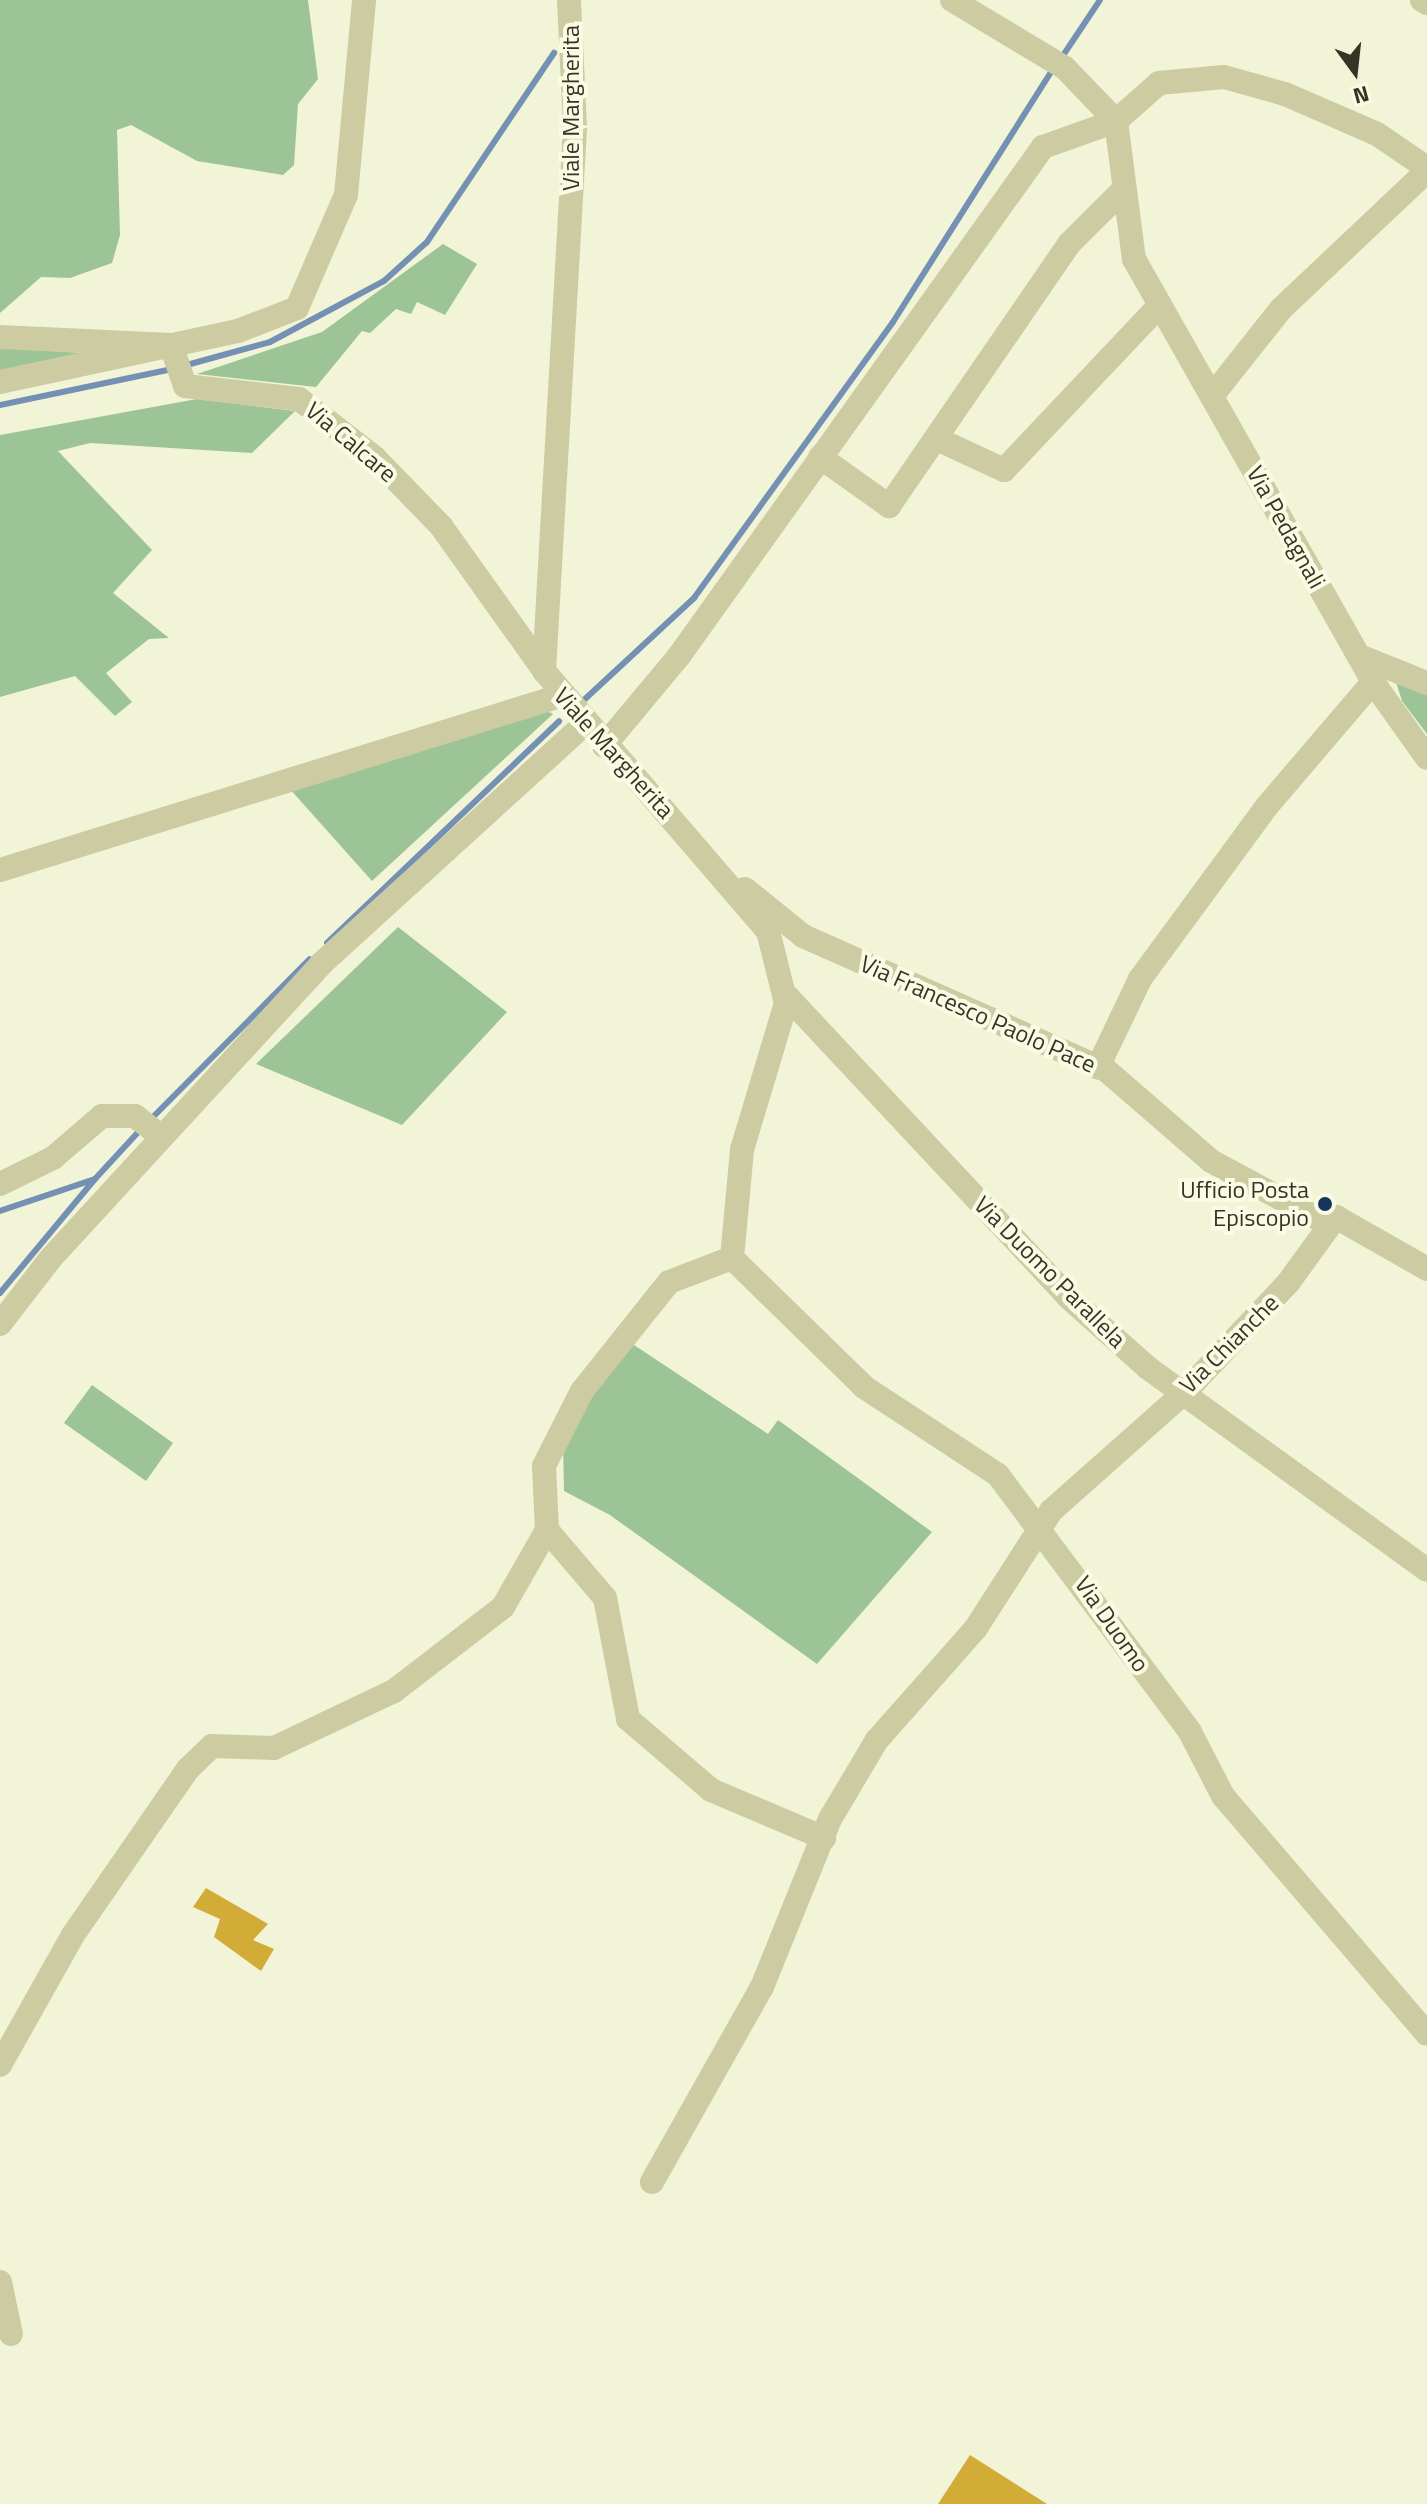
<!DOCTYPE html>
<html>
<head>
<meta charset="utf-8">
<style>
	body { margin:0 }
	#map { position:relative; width:1427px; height:2504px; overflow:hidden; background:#f2f4d7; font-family:"Titillium Web",sans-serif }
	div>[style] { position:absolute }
	.green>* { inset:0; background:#9dc496 }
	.stream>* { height:6px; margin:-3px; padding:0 3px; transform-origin:3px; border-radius:3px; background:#7490b3 }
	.building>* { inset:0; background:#d2ac37 }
	.minor>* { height:24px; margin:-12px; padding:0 12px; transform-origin:12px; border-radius:12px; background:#cdcba2 }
	.dots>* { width:22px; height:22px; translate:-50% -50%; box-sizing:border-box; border:4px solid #fafbe4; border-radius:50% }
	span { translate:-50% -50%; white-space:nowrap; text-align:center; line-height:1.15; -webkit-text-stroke:8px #fafbe4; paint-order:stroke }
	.street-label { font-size:24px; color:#373425 }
	.poi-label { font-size:24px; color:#373425 }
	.right { translate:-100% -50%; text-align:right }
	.north { position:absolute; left:1315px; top:32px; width:80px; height:80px; -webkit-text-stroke:6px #fafbe4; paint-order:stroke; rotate:165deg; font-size:22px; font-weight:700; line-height:32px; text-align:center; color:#373425 }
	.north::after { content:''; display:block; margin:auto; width:28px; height:36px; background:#373425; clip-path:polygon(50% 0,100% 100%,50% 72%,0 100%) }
</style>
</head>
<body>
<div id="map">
	<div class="green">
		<i style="clip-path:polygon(0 0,308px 0,318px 79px,298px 104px,294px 165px,283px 175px,197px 161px,131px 125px,117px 130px,120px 235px,112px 263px,70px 278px,41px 277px,0 313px)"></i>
		<i style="clip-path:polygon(443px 244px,477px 264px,445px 315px,417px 302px,411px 314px,396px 309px,370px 333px,362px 331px,316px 387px,197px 374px,322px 332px)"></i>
		<i style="clip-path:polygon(0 349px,20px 349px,100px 354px,0 372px)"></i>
		<i style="clip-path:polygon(197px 399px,295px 411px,252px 453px,90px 443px,58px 451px,152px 550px,113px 593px,169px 638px,149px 639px,106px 673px,132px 702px,115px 716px,75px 676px,0 697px,0 435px)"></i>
		<i style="clip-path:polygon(1396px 682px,1427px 690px,1427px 734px,1402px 701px)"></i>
		<i style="clip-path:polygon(543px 709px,553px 714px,372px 881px,289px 788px)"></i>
		<i style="clip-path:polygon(398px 927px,507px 1012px,402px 1125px,256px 1064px)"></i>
		<i style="clip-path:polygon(628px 1341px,768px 1434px,778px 1420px,932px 1532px,817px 1664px,610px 1515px,564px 1491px,563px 1445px,574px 1418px)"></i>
		<i style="clip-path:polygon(92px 1385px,173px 1443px,146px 1481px,64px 1423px)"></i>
	</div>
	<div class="stream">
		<i style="left:1060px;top:60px;width:72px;rotate:-56.3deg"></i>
		<i style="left:183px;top:366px;width:90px;rotate:-15.4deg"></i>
		<i style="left:270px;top:342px;width:129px;rotate:-28.2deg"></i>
		<i style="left:384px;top:281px;width:58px;rotate:-42.2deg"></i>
		<i style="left:427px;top:242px;width:228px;rotate:-56.1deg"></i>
		<i style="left:0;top:405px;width:176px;rotate:-11.8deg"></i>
		<i style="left:585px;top:699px;width:149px;rotate:-42.8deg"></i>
		<i style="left:694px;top:598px;width:340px;rotate:-54.2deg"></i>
		<i style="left:893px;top:322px;width:299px;rotate:-57.7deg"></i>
		<i style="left:327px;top:943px;width:321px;rotate:-43.7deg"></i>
		<i style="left:149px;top:1121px;width:228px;rotate:-45.2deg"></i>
		<i style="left:0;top:1211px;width:100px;rotate:-18.6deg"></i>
		<i style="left:95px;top:1179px;width:68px;rotate:-47.4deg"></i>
		<i style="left:0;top:1293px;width:148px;rotate:-50.2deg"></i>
	</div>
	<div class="building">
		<i style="clip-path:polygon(206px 1888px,268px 1924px,253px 1940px,274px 1949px,261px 1971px,214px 1937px,220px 1919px,193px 1907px)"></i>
		<i style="clip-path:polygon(970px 2455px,1047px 2504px,938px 2504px)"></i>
	</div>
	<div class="minor">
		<i style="left:569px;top:0;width:128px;rotate:87.3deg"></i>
		<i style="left:575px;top:128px;width:544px;rotate:93.27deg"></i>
		<i style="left:544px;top:671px;width:343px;rotate:49.3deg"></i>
		<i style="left:768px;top:931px;width:74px;rotate:76deg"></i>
		<i style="left:786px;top:1003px;width:153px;rotate:106.7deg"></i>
		<i style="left:742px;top:1150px;width:108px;rotate:95.3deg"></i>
		<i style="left:732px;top:1258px;width:185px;rotate:44.3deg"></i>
		<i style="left:864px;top:1387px;width:160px;rotate:33.3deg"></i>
		<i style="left:998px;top:1475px;width:321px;rotate:53.2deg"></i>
		<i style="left:1190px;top:1732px;width:72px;rotate:62.7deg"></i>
		<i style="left:1223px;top:1796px;width:313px;rotate:49.4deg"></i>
		<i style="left:952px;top:0;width:132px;rotate:31deg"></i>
		<i style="left:1065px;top:68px;width:74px;rotate:46.1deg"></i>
		<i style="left:1116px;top:121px;width:139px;rotate:82.6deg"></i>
		<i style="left:1134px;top:259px;width:486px;rotate:60.5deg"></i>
		<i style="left:1373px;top:682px;width:163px;rotate:130.5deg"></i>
		<i style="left:1267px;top:806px;width:215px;rotate:126.3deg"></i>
		<i style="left:1140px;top:979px;width:98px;rotate:115.5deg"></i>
		<i style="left:1422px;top:0;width:6px;rotate:31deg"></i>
		<i style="left:0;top:337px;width:171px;rotate:2.7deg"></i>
		<i style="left:171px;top:345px;width:43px;rotate:71.1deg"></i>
		<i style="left:185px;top:386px;width:115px;rotate:6.5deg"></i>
		<i style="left:299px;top:399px;width:96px;rotate:37.8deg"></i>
		<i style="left:375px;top:458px;width:95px;rotate:45.9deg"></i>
		<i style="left:441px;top:526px;width:176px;rotate:54.5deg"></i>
		<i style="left:0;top:382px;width:243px;rotate:-12.1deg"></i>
		<i style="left:238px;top:331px;width:63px;rotate:-21.3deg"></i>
		<i style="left:297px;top:308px;width:123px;rotate:-66.6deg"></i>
		<i style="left:346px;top:195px;width:196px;rotate:-84.7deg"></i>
		<i style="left:1212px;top:396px;width:111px;rotate:-51.6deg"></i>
		<i style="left:1281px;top:309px;width:201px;rotate:-43.4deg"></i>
		<i style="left:937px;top:439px;width:74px;rotate:24.8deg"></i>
		<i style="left:1004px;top:470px;width:227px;rotate:-46.6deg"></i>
		<i style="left:820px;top:457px;width:85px;rotate:35.4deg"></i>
		<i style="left:889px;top:506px;width:319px;rotate:-55.5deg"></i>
		<i style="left:1070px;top:243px;width:75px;rotate:-45deg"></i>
		<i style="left:1359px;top:656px;width:73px;rotate:21.7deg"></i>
		<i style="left:1373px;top:682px;width:93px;rotate:54.6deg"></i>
		<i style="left:604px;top:746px;width:117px;rotate:-50.2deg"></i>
		<i style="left:679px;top:656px;width:626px;rotate:-54.43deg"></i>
		<i style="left:1043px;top:147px;width:77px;rotate:-19.6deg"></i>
		<i style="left:1116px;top:121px;width:57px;rotate:-41.5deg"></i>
		<i style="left:1159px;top:83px;width:65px;rotate:-5.3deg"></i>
		<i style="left:1224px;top:77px;width:63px;rotate:15.6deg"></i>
		<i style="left:1285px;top:94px;width:100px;rotate:23.5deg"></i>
		<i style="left:1377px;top:134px;width:60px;rotate:34.2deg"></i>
		<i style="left:0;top:870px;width:586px;rotate:-17.26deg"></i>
		<i style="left:745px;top:889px;width:75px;rotate:39deg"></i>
		<i style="left:803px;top:936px;width:331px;rotate:23.9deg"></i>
		<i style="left:1106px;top:1070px;width:139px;rotate:40.9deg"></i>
		<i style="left:1211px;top:1161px;width:135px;rotate:28.3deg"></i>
		<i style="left:784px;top:993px;width:416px;rotate:46.9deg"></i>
		<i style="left:1068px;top:1297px;width:107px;rotate:41.6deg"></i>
		<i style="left:1148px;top:1368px;width:344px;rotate:35.9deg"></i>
		<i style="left:0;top:1184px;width:59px;rotate:-26.1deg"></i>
		<i style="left:53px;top:1158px;width:65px;rotate:-40.6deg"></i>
		<i style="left:102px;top:1116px;width:33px"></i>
		<i style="left:135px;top:1116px;width:34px;rotate:38deg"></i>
		<i style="left:732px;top:1258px;width:67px;rotate:159.1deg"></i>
		<i style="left:669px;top:1282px;width:139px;rotate:128.6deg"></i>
		<i style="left:582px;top:1391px;width:84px;rotate:116.9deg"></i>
		<i style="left:544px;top:1466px;width:64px;rotate:87.3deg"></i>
		<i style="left:547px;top:1530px;width:89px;rotate:49.5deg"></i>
		<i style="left:605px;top:1598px;width:123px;rotate:79.2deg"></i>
		<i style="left:628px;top:1719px;width:109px;rotate:40.5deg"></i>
		<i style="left:711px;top:1790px;width:123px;rotate:23deg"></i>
		<i style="left:0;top:1324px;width:83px;rotate:-52.3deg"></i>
		<i style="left:51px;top:1258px;width:399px;rotate:-47.4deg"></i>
		<i style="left:321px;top:964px;width:357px;rotate:-42.3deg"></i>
		<i style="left:0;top:2065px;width:149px;rotate:-60.7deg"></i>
		<i style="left:73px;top:1935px;width:202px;rotate:-55.3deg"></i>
		<i style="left:188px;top:1769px;width:33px;rotate:-44deg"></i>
		<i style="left:212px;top:1746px;width:62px;rotate:1.8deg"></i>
		<i style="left:274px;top:1748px;width:133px;rotate:-25.4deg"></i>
		<i style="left:394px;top:1691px;width:138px;rotate:-37.6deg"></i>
		<i style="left:503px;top:1607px;width:89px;rotate:-60.3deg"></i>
		<i style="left:652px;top:2182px;width:224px;rotate:-60.6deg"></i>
		<i style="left:762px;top:1987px;width:181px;rotate:-68deg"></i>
		<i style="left:830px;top:1819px;width:92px;rotate:-59.3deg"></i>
		<i style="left:877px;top:1740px;width:149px;rotate:-48.5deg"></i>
		<i style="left:976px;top:1628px;width:139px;rotate:-57.3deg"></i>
		<i style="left:1051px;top:1511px;width:176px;rotate:-41.6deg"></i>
		<i style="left:1183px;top:1394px;width:153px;rotate:-46.6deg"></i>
		<i style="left:1288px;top:1283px;width:82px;rotate:-54deg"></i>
		<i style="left:1336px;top:1217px;width:105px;rotate:29.7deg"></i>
		<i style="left:0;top:2282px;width:53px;rotate:78.1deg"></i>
	</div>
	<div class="dots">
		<i style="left:1325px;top:1204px;background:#17345c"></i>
	</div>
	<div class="street-label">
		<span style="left:571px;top:108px;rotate:-90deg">Viale Margherita</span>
		<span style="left:351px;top:442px;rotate:40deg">Via Calcare</span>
		<span style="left:1286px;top:527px;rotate:61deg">Via Pedagnali</span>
		<span style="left:614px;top:753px;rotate:48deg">Viale Margherita</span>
		<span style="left:978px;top:1014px;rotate:24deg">Via Francesco Paolo Pace</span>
		<span style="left:1050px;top:1272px;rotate:45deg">Via Duomo Parallela</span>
		<span style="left:1229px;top:1344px;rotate:-45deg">Via Chianche</span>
		<span style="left:1112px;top:1624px;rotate:55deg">Via Duomo</span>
	</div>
	<div class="poi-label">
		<span class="right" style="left:1309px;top:1204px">Ufficio Posta<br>Episcopio</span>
	</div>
	<div class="north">N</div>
</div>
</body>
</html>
